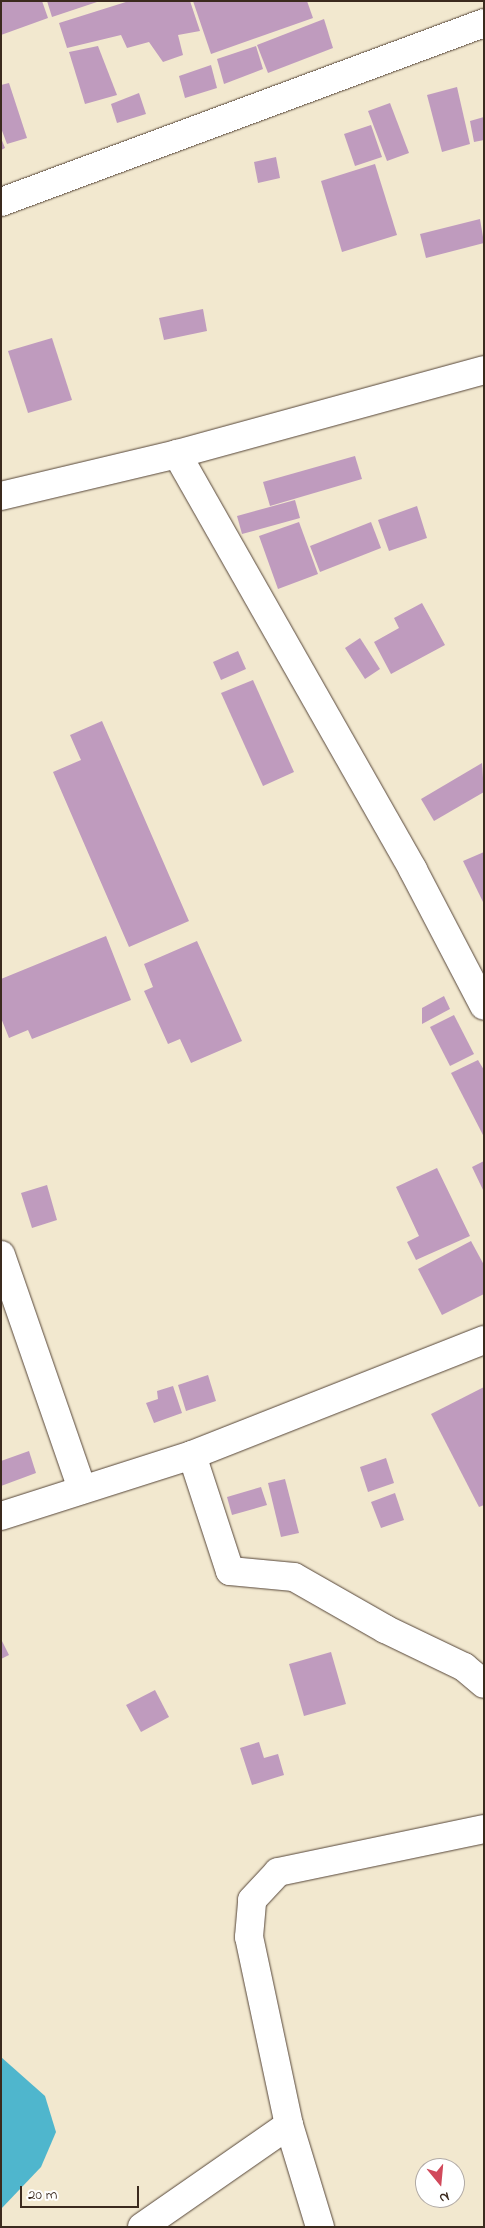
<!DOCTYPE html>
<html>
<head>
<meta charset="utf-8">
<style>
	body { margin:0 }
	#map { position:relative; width:485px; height:2228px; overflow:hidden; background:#f2e8cf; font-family:"Indie Flower",sans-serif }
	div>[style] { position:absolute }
	.water>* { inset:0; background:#4fb6cd }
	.building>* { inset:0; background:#bf9bbe }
	.roads { filter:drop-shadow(0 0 1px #564639) drop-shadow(0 0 1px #564639) }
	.minor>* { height:28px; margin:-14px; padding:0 14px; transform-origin:14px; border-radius:14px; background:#fff }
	span { translate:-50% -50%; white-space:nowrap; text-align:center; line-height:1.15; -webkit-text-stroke:4px #fff; paint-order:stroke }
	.frame { position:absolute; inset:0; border:2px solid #3b2a1e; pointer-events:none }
	.north { position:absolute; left:415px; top:2158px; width:50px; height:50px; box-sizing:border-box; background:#fff; border:1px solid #b1aaa5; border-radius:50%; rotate:163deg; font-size:14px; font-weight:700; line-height:20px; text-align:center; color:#3b2a1e }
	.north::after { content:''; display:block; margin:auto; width:18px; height:22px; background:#d1495b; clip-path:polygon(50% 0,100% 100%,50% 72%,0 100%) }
	.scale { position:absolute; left:20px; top:2186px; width:119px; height:22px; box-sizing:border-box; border:2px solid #3b2a1e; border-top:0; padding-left:6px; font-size:15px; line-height:18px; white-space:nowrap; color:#3b2a1e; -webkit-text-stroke:4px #fff; paint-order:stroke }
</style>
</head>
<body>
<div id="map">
	<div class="water">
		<i style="clip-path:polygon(1px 2057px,45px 2096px,56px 2132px,41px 2167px,1px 2209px)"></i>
	</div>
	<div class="building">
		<i style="clip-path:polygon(1px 1px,42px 1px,48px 18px,1px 35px)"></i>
		<i style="clip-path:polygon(47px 1px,97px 1px,97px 2px,52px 17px)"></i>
		<i style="clip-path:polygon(129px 1px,190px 1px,200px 31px,178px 35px,183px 55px,163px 62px,149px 42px,127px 48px,121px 35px,67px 48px,59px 23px)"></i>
		<i style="clip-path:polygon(193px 1px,307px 1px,313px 18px,211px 54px)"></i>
		<i style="clip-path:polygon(324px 19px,333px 48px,268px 73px,257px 45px)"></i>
		<i style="clip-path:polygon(98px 46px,117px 95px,85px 104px,69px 52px)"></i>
		<i style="clip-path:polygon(256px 46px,263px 69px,224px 84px,217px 59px)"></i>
		<i style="clip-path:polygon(211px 65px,217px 88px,185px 98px,179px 76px)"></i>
		<i style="clip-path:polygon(9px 83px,27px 138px,7px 144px,1px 128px,1px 85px)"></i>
		<i style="clip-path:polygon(457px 87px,470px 144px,442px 152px,427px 95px)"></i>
		<i style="clip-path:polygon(139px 93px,146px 114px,117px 123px,111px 104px)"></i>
		<i style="clip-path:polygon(390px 103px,409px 153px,387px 161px,368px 111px)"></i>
		<i style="clip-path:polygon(484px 117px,484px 140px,474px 142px,470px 121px)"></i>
		<i style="clip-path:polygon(371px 125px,382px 157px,355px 166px,344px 134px)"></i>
		<i style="clip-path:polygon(1px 138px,5px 148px,1px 150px)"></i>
		<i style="clip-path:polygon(276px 157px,280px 178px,258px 183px,254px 162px)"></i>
		<i style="clip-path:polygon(375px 164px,397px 235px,342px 252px,321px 181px)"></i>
		<i style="clip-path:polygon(480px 219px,484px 243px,426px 258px,420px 234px)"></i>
		<i style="clip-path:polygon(203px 309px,207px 331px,164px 340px,159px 318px)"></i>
		<i style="clip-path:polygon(52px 338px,72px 400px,28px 413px,8px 351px)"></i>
		<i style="clip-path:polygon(355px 456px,362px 479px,270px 506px,263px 482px)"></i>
		<i style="clip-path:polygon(295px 500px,300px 518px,242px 534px,237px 516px)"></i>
		<i style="clip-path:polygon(417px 506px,427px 538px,389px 551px,378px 520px)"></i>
		<i style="clip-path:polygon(299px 522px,318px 574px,278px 589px,259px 536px)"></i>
		<i style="clip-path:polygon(371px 522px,381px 548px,320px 572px,310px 546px)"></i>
		<i style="clip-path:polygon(422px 603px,445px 645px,391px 674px,374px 642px,399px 628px,394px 618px)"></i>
		<i style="clip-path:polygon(360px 638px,380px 669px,365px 679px,345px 648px)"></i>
		<i style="clip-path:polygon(238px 651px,246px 669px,221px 680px,213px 662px)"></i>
		<i style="clip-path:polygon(253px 680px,294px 772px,263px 786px,221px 693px)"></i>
		<i style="clip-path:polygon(102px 721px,189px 921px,129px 947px,53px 772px,81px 760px,70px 735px)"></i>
		<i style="clip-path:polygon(482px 763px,484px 792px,434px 821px,421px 799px)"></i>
		<i style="clip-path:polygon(484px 852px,484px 904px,463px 861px)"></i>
		<i style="clip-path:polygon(106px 936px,131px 1000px,32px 1039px,28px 1030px,9px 1038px,1px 1018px,1px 979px)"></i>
		<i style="clip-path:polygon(197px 941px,242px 1041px,191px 1063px,180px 1039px,168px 1044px,144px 991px,153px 987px,144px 964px)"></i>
		<i style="clip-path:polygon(444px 996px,450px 1009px,422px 1024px,422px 1008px)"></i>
		<i style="clip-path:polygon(454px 1015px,474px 1054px,450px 1066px,430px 1027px)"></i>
		<i style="clip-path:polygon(478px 1060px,484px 1070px,484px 1137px,451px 1073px)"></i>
		<i style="clip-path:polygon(484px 1161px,484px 1192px,472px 1167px)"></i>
		<i style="clip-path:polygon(437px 1168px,470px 1236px,416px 1260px,407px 1242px,419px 1236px,396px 1187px)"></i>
		<i style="clip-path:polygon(47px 1185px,57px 1220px,32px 1228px,21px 1193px)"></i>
		<i style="clip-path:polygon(471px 1241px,484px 1265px,484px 1294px,442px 1315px,418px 1269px)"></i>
		<i style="clip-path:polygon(208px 1375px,216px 1401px,186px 1411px,178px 1385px)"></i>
		<i style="clip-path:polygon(173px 1386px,182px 1413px,154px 1423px,146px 1403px,158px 1399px,157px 1391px)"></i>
		<i style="clip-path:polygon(484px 1387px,484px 1505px,479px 1507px,431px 1414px)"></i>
		<i style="clip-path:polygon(29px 1451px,36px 1473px,1px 1486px,1px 1461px)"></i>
		<i style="clip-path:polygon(386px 1458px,394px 1483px,368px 1492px,360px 1467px)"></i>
		<i style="clip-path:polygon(285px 1479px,299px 1533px,281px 1537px,268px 1483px)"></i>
		<i style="clip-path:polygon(261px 1487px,267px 1505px,232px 1515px,227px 1497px)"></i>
		<i style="clip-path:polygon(395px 1493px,404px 1520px,381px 1528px,371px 1502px)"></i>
		<i style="clip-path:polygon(1px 1639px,9px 1655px,1px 1659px)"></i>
		<i style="clip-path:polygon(331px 1652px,346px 1704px,304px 1716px,289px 1664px)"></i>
		<i style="clip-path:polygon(155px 1690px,169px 1717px,141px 1732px,126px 1705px)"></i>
		<i style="clip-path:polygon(259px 1742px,264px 1758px,278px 1754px,284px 1775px,252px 1785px,240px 1748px)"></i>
	</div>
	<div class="roads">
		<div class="minor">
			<i style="left:1px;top:202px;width:515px;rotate:-20.33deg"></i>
			<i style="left:177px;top:454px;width:478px;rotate:60.4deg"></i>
			<i style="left:413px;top:870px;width:153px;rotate:62.4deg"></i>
			<i style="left:1px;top:496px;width:181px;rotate:-13.4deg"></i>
			<i style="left:177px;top:454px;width:318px;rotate:-15.3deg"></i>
			<i style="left:1px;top:1255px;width:248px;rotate:70.9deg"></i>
			<i style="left:192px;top:1455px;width:122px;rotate:71.9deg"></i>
			<i style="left:230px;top:1571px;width:64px;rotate:5.4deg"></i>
			<i style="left:294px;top:1577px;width:105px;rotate:29.7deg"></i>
			<i style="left:385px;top:1629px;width:88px;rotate:25.7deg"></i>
			<i style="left:464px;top:1667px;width:26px;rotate:40deg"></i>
			<i style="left:1px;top:1516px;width:201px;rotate:-17.7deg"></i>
			<i style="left:192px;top:1455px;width:314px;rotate:-21.5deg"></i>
			<i style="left:142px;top:2227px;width:179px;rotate:-34.8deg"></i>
			<i style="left:320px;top:2227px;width:107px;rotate:-106.9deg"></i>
			<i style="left:289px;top:2125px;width:192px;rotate:-102deg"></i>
			<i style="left:249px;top:1937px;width:37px;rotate:-85deg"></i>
			<i style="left:252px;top:1900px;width:38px;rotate:-47deg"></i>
			<i style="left:278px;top:1872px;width:210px;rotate:-11.8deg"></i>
		</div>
	</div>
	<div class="frame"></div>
	<div class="north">N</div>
	<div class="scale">20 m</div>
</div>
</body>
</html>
